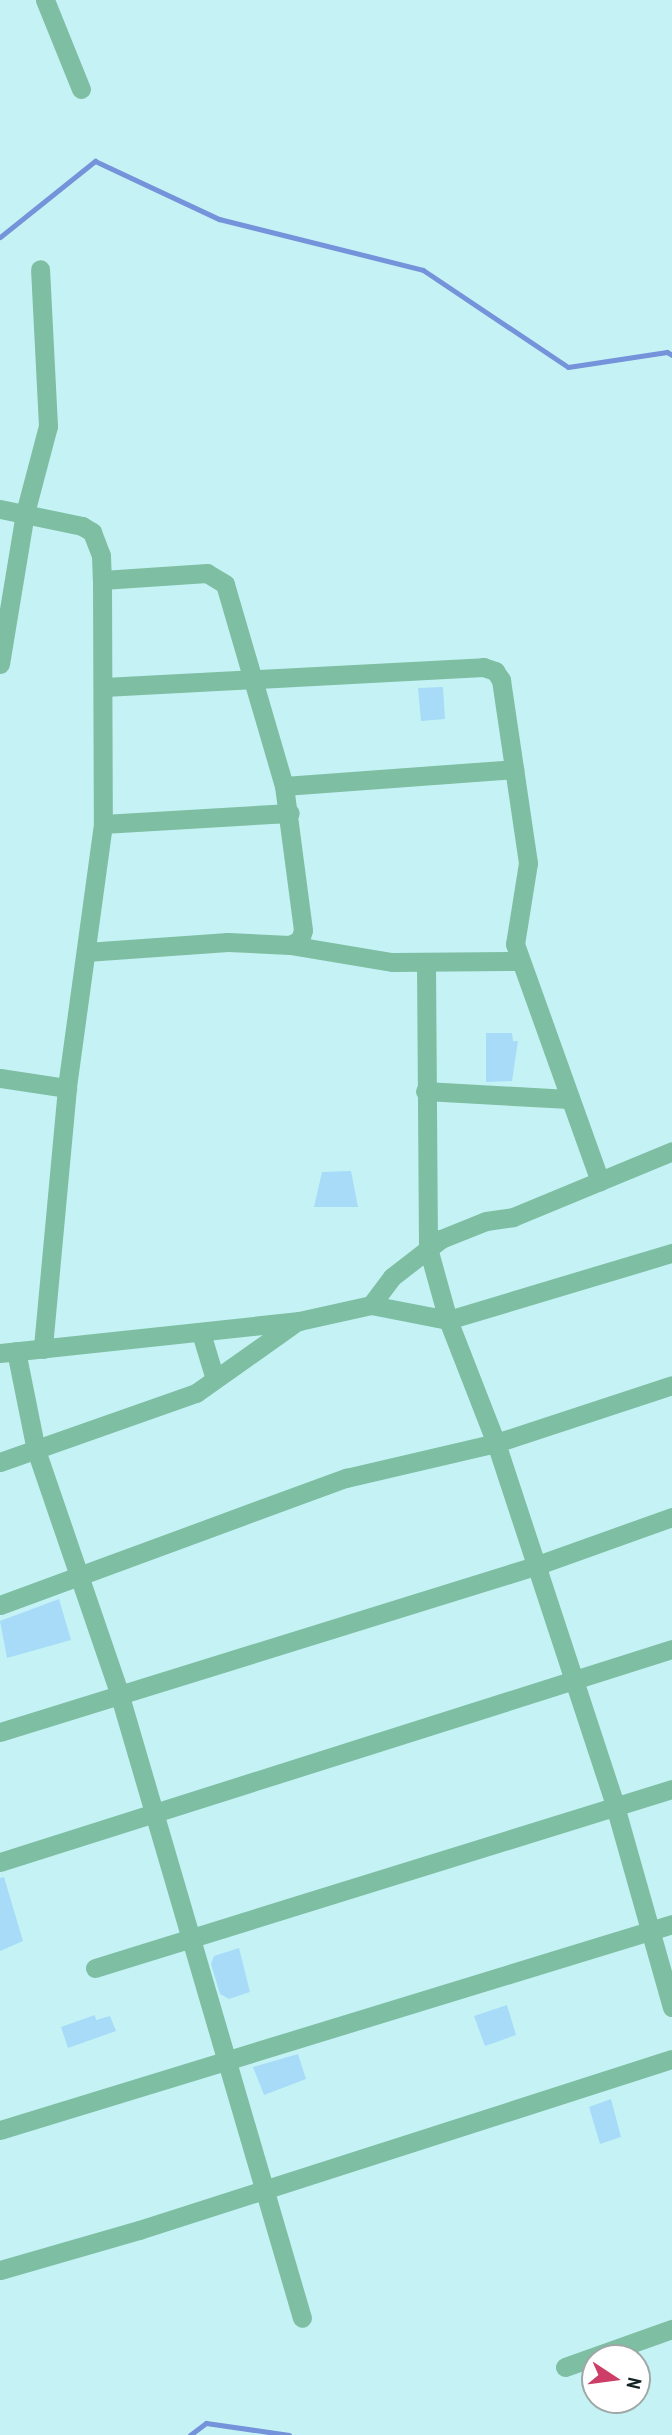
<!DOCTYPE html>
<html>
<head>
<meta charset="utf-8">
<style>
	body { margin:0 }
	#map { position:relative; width:672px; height:2435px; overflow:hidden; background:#c5f3f5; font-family:"PT Sans Narrow",sans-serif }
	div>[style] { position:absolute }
	.stream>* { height:5px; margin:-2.5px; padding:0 2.5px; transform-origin:2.5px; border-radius:2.5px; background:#7593da }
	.building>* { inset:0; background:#a7dbf8 }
	.street>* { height:19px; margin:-9.5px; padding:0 9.5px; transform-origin:9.5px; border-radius:9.5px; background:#7ebea2 }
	span { translate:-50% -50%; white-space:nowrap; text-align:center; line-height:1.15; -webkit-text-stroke:6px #fff; paint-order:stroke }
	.north { position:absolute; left:581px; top:2344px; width:70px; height:70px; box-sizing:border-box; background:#fff; border:2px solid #9fa7a7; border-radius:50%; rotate:103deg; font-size:19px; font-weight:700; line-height:28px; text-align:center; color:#102223 }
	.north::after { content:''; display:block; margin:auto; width:24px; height:32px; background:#cc3e67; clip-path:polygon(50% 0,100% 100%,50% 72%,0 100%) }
</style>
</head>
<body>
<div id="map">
	<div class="stream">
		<i style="left:0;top:237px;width:122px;rotate:-38.7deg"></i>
		<i style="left:95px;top:161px;width:137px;rotate:25.1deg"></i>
		<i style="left:219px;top:219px;width:210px;rotate:14deg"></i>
		<i style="left:423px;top:270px;width:174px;rotate:33.8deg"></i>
		<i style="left:568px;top:367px;width:100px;rotate:-8.6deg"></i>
		<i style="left:667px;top:352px;width:6px;rotate:31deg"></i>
		<i style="left:190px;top:2435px;width:20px;rotate:-37deg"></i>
		<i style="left:206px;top:2423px;width:84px;rotate:8.2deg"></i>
	</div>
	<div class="building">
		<i style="clip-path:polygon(443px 687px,445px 719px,421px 721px,418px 688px)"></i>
		<i style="clip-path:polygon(486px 1033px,512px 1033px,513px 1041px,518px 1041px,512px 1081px,486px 1082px)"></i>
		<i style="clip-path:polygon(351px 1171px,358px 1207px,314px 1207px,322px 1172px)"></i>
		<i style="clip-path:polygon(59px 1599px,71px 1640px,7px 1658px,0 1621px)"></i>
		<i style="clip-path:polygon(4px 1877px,23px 1941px,0 1951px,0 1878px)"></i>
		<i style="clip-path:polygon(239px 1948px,250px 1992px,229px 1999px,220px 1994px,211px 1964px,214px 1956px)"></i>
		<i style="clip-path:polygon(507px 2005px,516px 2035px,485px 2046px,474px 2016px)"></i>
		<i style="clip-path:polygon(95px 2015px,96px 2020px,110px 2016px,116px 2031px,68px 2048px,61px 2027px)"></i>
		<i style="clip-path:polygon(298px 2054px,306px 2079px,264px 2095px,253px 2067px)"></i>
		<i style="clip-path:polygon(611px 2099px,621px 2137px,600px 2144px,589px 2107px)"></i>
	</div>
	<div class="street">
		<i style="left:45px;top:0;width:96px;rotate:68deg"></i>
		<i style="left:0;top:509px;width:84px;rotate:11.7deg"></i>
		<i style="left:82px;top:526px;width:12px;rotate:31deg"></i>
		<i style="left:92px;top:532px;width:25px;rotate:69deg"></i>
		<i style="left:101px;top:555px;width:25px;rotate:88deg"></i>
		<i style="left:102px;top:580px;width:244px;rotate:89.8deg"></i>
		<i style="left:103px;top:824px;width:266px;rotate:97.8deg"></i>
		<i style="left:67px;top:1088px;width:262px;rotate:95.3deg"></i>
		<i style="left:0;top:664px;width:153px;rotate:-80.6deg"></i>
		<i style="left:25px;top:513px;width:90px;rotate:-75.2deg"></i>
		<i style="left:48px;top:426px;width:157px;rotate:-92.9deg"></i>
		<i style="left:104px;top:687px;width:380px;rotate:-3deg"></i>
		<i style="left:483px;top:667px;width:13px;rotate:18deg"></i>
		<i style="left:495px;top:671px;width:11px;rotate:56deg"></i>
		<i style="left:501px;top:680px;width:185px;rotate:81.6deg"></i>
		<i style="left:528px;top:863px;width:82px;rotate:99.1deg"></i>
		<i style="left:515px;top:944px;width:252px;rotate:70.3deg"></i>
		<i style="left:284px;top:786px;width:231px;rotate:-4.2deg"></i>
		<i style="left:103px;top:824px;width:187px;rotate:-3.4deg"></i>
		<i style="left:290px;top:945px;width:103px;rotate:9.5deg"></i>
		<i style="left:392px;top:962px;width:127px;rotate:-0.5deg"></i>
		<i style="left:86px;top:952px;width:142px;rotate:-4deg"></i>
		<i style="left:228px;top:942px;width:62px;rotate:2.8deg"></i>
		<i style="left:290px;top:945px;width:11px;rotate:-27deg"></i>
		<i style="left:300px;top:940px;width:10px;rotate:-73deg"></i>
		<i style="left:303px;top:930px;width:145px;rotate:-97.5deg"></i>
		<i style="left:284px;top:786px;width:210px;rotate:-106.3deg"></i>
		<i style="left:225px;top:584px;width:21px;rotate:-149deg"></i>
		<i style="left:207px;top:573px;width:105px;rotate:176.2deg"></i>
		<i style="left:426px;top:962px;width:286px;rotate:89.6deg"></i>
		<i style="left:428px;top:1248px;width:75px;rotate:74.5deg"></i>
		<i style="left:448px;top:1320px;width:234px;rotate:-16.7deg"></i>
		<i style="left:0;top:1078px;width:68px;rotate:8.5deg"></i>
		<i style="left:425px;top:1091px;width:144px;rotate:3.2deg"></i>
		<i style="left:371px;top:1305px;width:35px;rotate:-53deg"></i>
		<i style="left:392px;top:1277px;width:62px;rotate:-37.8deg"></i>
		<i style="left:441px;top:1239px;width:48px;rotate:-21.8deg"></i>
		<i style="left:486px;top:1221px;width:27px;rotate:-8deg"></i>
		<i style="left:513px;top:1217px;width:172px;rotate:-22.5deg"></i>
		<i style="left:201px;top:1333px;width:48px;rotate:73.1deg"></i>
		<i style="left:16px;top:1351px;width:101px;rotate:78.6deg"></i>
		<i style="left:36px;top:1450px;width:257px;rotate:71.1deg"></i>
		<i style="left:119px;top:1693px;width:651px;rotate:73.68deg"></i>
		<i style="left:0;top:1353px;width:301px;rotate:-6.1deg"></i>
		<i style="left:299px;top:1321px;width:74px;rotate:-12.5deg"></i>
		<i style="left:371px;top:1305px;width:78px;rotate:11deg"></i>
		<i style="left:448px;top:1320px;width:132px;rotate:68.7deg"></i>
		<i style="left:496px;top:1443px;width:382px;rotate:71.8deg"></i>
		<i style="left:615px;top:1806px;width:209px;rotate:74.2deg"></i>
		<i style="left:0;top:1462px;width:208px;rotate:-19.4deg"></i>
		<i style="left:196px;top:1393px;width:121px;rotate:-35.3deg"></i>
		<i style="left:0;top:1605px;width:369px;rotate:-20.2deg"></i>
		<i style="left:346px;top:1478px;width:154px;rotate:-13.1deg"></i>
		<i style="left:496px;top:1443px;width:185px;rotate:-18.2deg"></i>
		<i style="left:0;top:1732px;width:560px;rotate:-17.24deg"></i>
		<i style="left:535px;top:1566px;width:145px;rotate:-19.7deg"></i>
		<i style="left:0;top:1862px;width:705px;rotate:-17.59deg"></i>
		<i style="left:95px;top:1968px;width:604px;rotate:-17.24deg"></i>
		<i style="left:0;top:2130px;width:703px;rotate:-17.04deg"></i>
		<i style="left:0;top:2270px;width:145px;rotate:-16.1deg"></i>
		<i style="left:139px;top:2230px;width:560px;rotate:-17.79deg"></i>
		<i style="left:565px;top:2367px;width:114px;rotate:-19.6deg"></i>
	</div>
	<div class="north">N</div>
</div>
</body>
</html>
